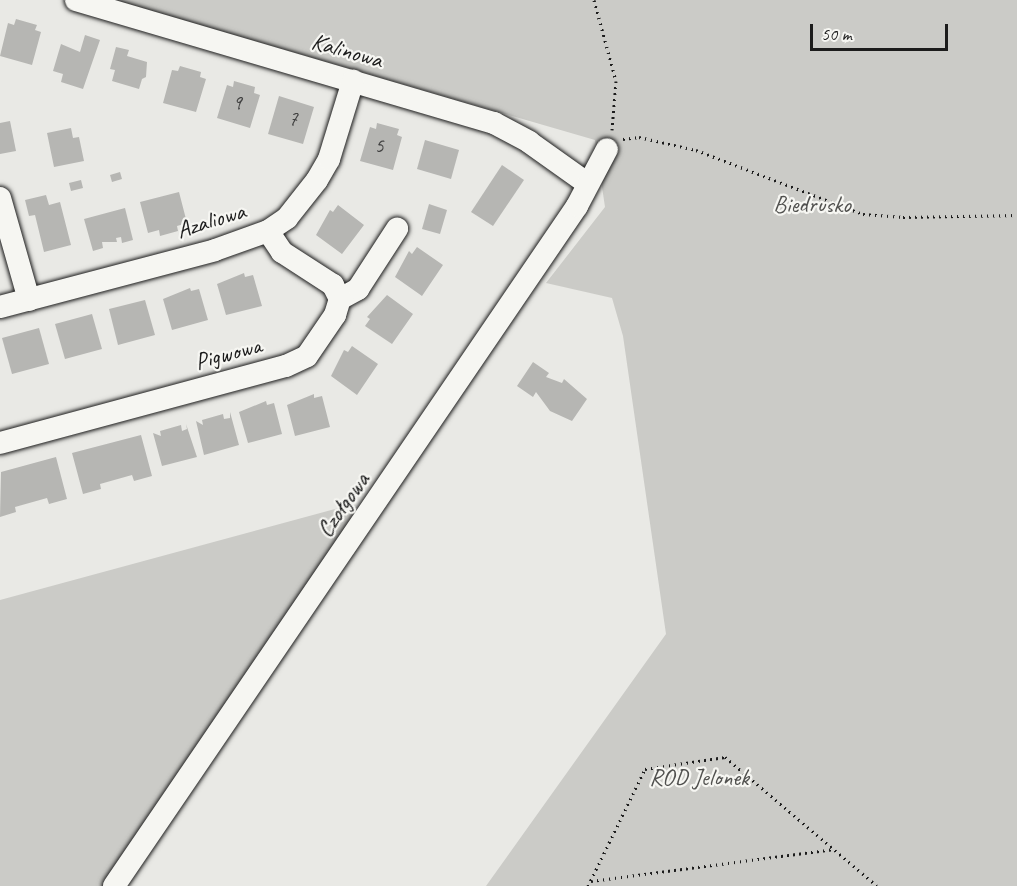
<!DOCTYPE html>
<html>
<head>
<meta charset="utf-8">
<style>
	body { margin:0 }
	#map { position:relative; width:1017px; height:886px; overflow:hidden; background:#e9e9e5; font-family:Caveat,sans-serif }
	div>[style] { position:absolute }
	.green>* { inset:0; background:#cbcbc7 }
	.building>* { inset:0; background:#b6b6b3 }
	.path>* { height:3px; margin-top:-1.5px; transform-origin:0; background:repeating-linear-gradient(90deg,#1c1c1c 0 1.5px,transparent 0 6px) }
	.roads { filter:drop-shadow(0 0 2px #1c1c1c) drop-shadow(0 0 2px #1c1c1c) }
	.minor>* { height:22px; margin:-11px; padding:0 11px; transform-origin:11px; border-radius:11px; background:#f6f6f2 }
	span { translate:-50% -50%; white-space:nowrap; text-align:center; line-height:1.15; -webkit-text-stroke:4.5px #f6f6f2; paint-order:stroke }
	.number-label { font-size:21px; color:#424242 }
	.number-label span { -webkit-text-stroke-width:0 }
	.street-label { font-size:24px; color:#1c1c1c }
	.park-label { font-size:24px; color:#51514f }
	.scale { position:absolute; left:810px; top:24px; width:138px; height:27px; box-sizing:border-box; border:3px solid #1c1c1c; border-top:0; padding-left:8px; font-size:18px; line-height:21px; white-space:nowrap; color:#1c1c1c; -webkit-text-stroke:4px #f6f6f2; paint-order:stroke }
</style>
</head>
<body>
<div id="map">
	<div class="green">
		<i style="clip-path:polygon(115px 0,1017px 0,1017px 886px,486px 886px,666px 634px,623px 336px,612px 298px,546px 283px,605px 207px,595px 140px)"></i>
		<i style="clip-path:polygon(346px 506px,356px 518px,107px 886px,0 886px,0 600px)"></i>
	</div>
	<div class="building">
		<i style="clip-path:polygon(16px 19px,37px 25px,35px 30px,41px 32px,32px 65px,0 56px,8px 23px,14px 25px)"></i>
		<i style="clip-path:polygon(85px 35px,100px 40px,83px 89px,61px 82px,63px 74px,53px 71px,61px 44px,80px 52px)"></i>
		<i style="clip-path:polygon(116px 47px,129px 50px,127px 56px,147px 62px,146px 77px,142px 79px,139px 89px,112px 81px,115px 70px,110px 69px)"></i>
		<i style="clip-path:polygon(180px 66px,201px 72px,200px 77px,206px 79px,196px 112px,163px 103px,172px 70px,178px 71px)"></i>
		<i style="clip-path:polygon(234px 81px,255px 87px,254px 93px,260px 95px,250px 128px,217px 118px,227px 85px,233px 87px)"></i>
		<i style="clip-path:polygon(279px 96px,314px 107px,303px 144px,268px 134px)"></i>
		<i style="clip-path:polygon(10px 121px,16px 151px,0 154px,0 123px)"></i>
		<i style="clip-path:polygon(377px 123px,399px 129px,397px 135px,402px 137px,393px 170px,360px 161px,370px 127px,376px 129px)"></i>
		<i style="clip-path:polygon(71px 128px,73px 138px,79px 137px,84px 161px,54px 167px,47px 133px)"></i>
		<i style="clip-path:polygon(425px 140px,459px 150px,451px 179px,417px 169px)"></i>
		<i style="clip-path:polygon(502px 165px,524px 180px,493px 226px,471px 212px)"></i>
		<i style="clip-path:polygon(120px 172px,122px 179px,112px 182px,110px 175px)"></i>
		<i style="clip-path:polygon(81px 180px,83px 188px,71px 191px,69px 183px)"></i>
		<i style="clip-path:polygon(179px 192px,187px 223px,177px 226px,178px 231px,160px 236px,159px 230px,148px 233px,140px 202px)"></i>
		<i style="clip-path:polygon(46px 195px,49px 205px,60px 202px,71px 245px,44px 252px,35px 215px,29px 216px,25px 200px)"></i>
		<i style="clip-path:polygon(429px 204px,447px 210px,440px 234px,422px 229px)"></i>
		<i style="clip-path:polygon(338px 205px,364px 225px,342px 254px,316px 235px,330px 210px,333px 212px)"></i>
		<i style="clip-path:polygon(125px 208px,133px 240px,122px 243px,121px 237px,116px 238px,117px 242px,102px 242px,103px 248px,93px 251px,84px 219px)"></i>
		<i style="clip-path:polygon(417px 247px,443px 265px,422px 296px,395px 277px,409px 251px,412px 254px)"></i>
		<i style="clip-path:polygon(244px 273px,245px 277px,253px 275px,262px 306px,226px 315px,217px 284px)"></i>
		<i style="clip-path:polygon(190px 288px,191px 291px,199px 289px,208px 320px,172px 330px,163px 299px)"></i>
		<i style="clip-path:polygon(387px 295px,413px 314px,392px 344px,365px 326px,370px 319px,367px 317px)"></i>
		<i style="clip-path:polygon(145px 300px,155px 335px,118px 345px,109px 309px)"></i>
		<i style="clip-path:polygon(92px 314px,102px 349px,65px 359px,55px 324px)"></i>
		<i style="clip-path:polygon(39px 328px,49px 364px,12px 374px,2px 338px)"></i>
		<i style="clip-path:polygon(352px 346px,378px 364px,357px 395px,331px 376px,344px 350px,348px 352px)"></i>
		<i style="clip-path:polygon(533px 362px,549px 373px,546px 377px,562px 383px,564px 379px,587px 399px,572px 421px,550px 411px,536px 392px,533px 397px,517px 386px)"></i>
		<i style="clip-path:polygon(314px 394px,314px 398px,322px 396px,330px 427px,295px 436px,287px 405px)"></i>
		<i style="clip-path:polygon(266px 401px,267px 405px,274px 403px,282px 434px,248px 443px,239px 412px)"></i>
		<i style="clip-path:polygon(230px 412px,239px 445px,204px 455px,196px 421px,203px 425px,202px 420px,223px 414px,224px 419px,230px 418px)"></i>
		<i style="clip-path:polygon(186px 424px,197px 457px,162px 466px,153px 433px,161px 436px,160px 431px,181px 425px,182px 431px,187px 429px)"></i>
		<i style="clip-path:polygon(141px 435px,152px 476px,134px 481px,132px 475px,100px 484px,101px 489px,83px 494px,72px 453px)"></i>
		<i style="clip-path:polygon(56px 457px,67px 499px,49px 504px,47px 498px,15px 507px,16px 512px,0 517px,1px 472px)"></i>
	</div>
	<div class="path">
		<i style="left:594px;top:0;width:84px;rotate:74.8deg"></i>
		<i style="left:616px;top:81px;width:49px;rotate:94.7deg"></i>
		<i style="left:623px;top:139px;width:16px;rotate:-7deg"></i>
		<i style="left:639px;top:137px;width:58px;rotate:12.8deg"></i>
		<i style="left:696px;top:150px;width:179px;rotate:21deg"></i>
		<i style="left:863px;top:214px;width:40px;rotate:4.3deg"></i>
		<i style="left:903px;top:217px;width:114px;rotate:-1deg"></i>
		<i style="left:591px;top:881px;width:244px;rotate:-7.5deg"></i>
		<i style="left:588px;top:886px;width:130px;rotate:-64deg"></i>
		<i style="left:645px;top:769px;width:81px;rotate:-8.5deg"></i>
		<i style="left:725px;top:757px;width:199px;rotate:40.3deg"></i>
	</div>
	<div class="roads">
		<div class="minor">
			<i style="left:76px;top:0;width:436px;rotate:16.4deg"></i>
			<i style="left:494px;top:123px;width:40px;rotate:28deg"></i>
			<i style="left:529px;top:142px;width:72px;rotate:35.4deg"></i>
			<i style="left:0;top:198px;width:106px;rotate:74.1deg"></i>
			<i style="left:340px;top:299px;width:21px;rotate:-29deg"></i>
			<i style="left:358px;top:289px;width:72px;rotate:-57deg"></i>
			<i style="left:0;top:307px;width:222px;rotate:-14.8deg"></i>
			<i style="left:215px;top:250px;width:56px;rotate:-19.7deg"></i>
			<i style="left:268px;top:231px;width:23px;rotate:-34deg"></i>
			<i style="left:287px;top:218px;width:48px;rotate:-51.7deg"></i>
			<i style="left:317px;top:180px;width:24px;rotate:-60deg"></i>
			<i style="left:329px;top:159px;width:82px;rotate:-72.9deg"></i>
			<i style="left:0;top:443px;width:296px;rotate:-15.1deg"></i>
			<i style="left:286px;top:366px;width:23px;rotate:-25deg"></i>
			<i style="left:307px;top:356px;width:50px;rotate:-55.7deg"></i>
			<i style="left:335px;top:315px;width:17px;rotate:-73deg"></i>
			<i style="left:340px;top:299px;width:16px;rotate:-117deg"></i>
			<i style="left:333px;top:285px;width:61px;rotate:-147.1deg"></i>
			<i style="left:282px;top:252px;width:25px;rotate:-124deg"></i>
			<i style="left:114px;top:886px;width:823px;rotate:-55.75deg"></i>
			<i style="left:577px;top:206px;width:64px;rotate:-62.2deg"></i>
		</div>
	</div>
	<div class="number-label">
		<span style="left:237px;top:102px">9</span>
		<span style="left:293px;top:118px">7</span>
		<span style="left:379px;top:145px">5</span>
	</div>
	<div class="street-label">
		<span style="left:347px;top:51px;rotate:16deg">Kalinowa</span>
		<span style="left:211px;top:221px;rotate:-17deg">Azaliowa</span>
		<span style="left:228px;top:354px;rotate:-15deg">Pigwowa</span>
		<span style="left:343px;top:505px;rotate:-55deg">Czołgowa</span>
	</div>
	<div class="park-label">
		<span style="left:812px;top:205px">Biedrusko</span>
		<span style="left:699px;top:778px">ROD Jelonek</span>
	</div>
	<div class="scale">50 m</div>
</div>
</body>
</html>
